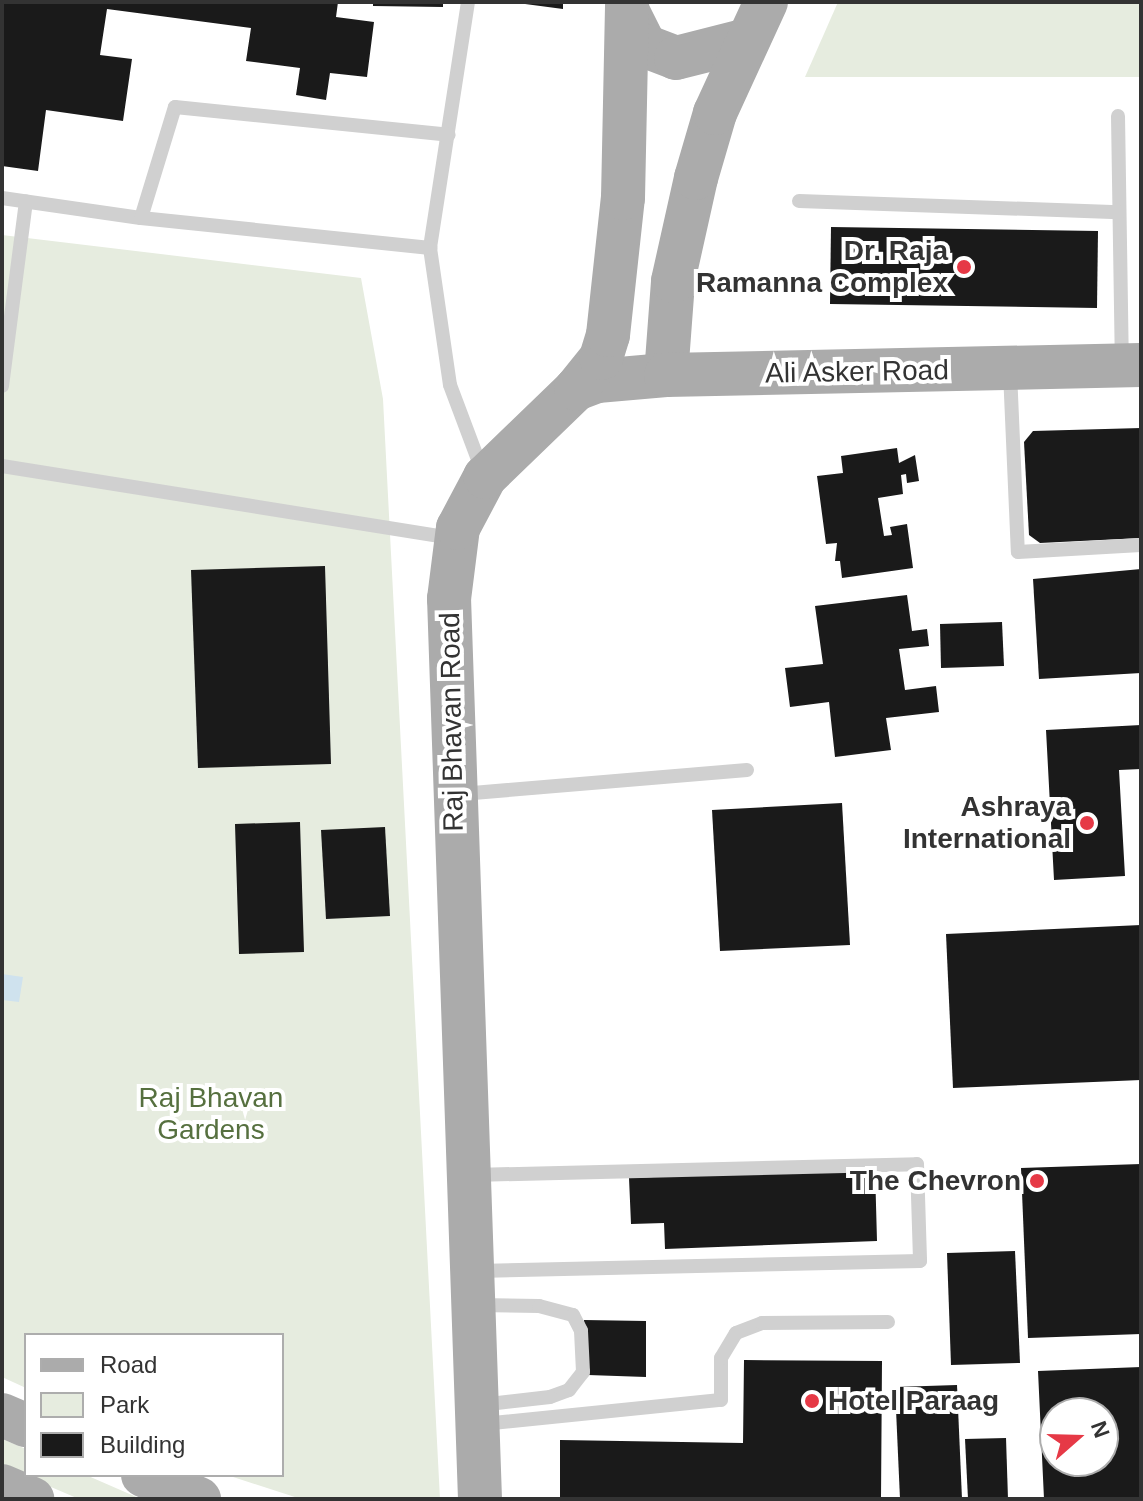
<!DOCTYPE html>
<html>
<head>
<meta charset="utf-8">
<style>
	body { margin:0 }
	#map { position:relative; width:1143px; height:1501px; overflow:hidden; background:#fff; font-family:Helvetica,sans-serif }
	div>[style] { position:absolute }
	.green>* { inset:0; background:#e6ecdf }
	.water>* { inset:0; background:#cfe2ee }
	.building>* { inset:0; background:#1a1a1a }
	.service>* { height:14px; margin:-7px; padding:0 7px; transform-origin:7px; border-radius:7px; background:#d0d0d0 }
	.primary>* { height:44px; margin:-22px; padding:0 22px; transform-origin:22px; border-radius:22px; background:#ababab }
	.dots>* { width:22px; height:22px; translate:-50% -50%; box-sizing:border-box; border:4px solid #fff; border-radius:50% }
	span { translate:-50% -50%; white-space:nowrap; text-align:center; line-height:1.15; -webkit-text-stroke:8px #fff; paint-order:stroke }
	.poi-label { font-size:28px; color:#333; font-weight:700 }
	.right { translate:-100% -50%; text-align:right }
	.left { translate:0 -50%; text-align:left }
	.street-label { font-size:28px; color:#333 }
	.park-label { font-size:28px; color:#56703f }
	.frame { position:absolute; inset:0; border:4px solid #333; pointer-events:none }
	.legend { position:absolute; left:24px; top:1333px; width:260px; height:144px; box-sizing:border-box; background:#fff; border:2px solid #adadad; margin:0; padding:10px 14px; list-style:none; font-size:24px; color:#333 }
	.legend li { display:flex; align-items:center; gap:16px; height:40px }
	.legend b { width:40px; border:2px solid #adadad }
	.north { position:absolute; left:1039px; top:1397px; width:80px; height:80px; box-sizing:border-box; background:#fff; border:2px solid #adadad; border-radius:50%; rotate:70deg; font-size:22px; font-weight:700; line-height:32px; text-align:center; color:#333 }
	.north::after { content:''; display:block; margin:auto; width:28px; height:36px; background:#e63946; clip-path:polygon(50% 0,100% 100%,50% 72%,0 100%) }
</style>
</head>
<body>
<div id="map">
	<div class="green">
		<i style="clip-path:polygon(838px 2px,1141px 2px,1141px 77px,805px 77px)"></i>
		<i style="clip-path:polygon(2px 235px,361px 278px,383px 399px,440px 1499px,301px 1499px,227px 1475px,282px 1475px,282px 1335px,26px 1335px,26px 1388px,2px 1377px)"></i>
		<i style="clip-path:polygon(2px 1439px,26px 1449px,26px 1475px,86px 1475px,141px 1499px,79px 1499px,2px 1466px)"></i>
	</div>
	<div class="water">
		<i style="clip-path:polygon(2px 974px,23px 977px,19px 1002px,2px 1000px)"></i>
	</div>
	<div class="building">
		<i style="clip-path:polygon(2px 2px,338px 2px,336px 17px,374px 22px,367px 77px,330px 73px,326px 100px,296px 95px,300px 68px,246px 61px,251px 28px,107px 9px,100px 55px,132px 59px,123px 121px,46px 110px,38px 171px,2px 166px)"></i>
		<i style="clip-path:polygon(373px 2px,443px 2px,443px 7px,373px 6px)"></i>
		<i style="clip-path:polygon(510px 2px,563px 2px,563px 9px)"></i>
		<i style="clip-path:polygon(831px 227px,1098px 231px,1097px 308px,830px 304px)"></i>
		<i style="clip-path:polygon(1141px 428px,1141px 538px,1040px 543px,1029px 535px,1024px 442px,1033px 431px)"></i>
		<i style="clip-path:polygon(897px 448px,899px 463px,915px 455px,919px 481px,907px 483px,906px 474px,901px 475px,903px 494px,878px 498px,884px 536px,892px 535px,890px 527px,907px 524px,913px 568px,842px 578px,840px 561px,835px 561px,837px 543px,826px 544px,817px 476px,843px 473px,841px 456px)"></i>
		<i style="clip-path:polygon(325px 566px,331px 764px,198px 768px,191px 570px)"></i>
		<i style="clip-path:polygon(1141px 569px,1141px 673px,1039px 679px,1033px 579px)"></i>
		<i style="clip-path:polygon(907px 595px,912px 631px,927px 629px,929px 646px,899px 649px,905px 690px,936px 686px,939px 712px,886px 718px,891px 750px,835px 757px,829px 702px,790px 707px,785px 668px,823px 664px,815px 606px)"></i>
		<i style="clip-path:polygon(1002px 622px,1004px 666px,941px 668px,940px 624px)"></i>
		<i style="clip-path:polygon(1141px 725px,1141px 769px,1119px 770px,1125px 876px,1054px 880px,1046px 730px)"></i>
		<i style="clip-path:polygon(842px 803px,850px 945px,720px 951px,712px 810px)"></i>
		<i style="clip-path:polygon(300px 822px,304px 952px,239px 954px,235px 824px)"></i>
		<i style="clip-path:polygon(385px 827px,390px 916px,326px 919px,321px 830px)"></i>
		<i style="clip-path:polygon(1141px 925px,1141px 1080px,953px 1088px,946px 934px)"></i>
		<i style="clip-path:polygon(1141px 1164px,1141px 1334px,1028px 1338px,1021px 1168px)"></i>
		<i style="clip-path:polygon(875px 1168px,877px 1241px,665px 1249px,664px 1223px,631px 1224px,629px 1178px)"></i>
		<i style="clip-path:polygon(1015px 1251px,1020px 1363px,951px 1365px,947px 1253px)"></i>
		<i style="clip-path:polygon(584px 1320px,646px 1321px,646px 1377px,588px 1375px)"></i>
		<i style="clip-path:polygon(744px 1360px,882px 1361px,881px 1499px,560px 1499px,560px 1440px,743px 1443px)"></i>
		<i style="clip-path:polygon(evenodd,1141px 1367px,1141px 1499px,1044px 1499px,1038px 1371px,1141px 1367px,1055px 1413px,1103px 1413px,1103px 1461px,1055px 1461px,1055px 1413px)"></i>
		<i style="clip-path:polygon(957px 1385px,962px 1499px,900px 1499px,895px 1387px)"></i>
		<i style="clip-path:polygon(1006px 1438px,1008px 1499px,968px 1499px,965px 1439px)"></i>
	</div>
	<div class="service">
		<i style="left:468px;top:2px;width:249px;rotate:98.8deg"></i>
		<i style="left:430px;top:248px;width:138px;rotate:81.7deg"></i>
		<i style="left:450px;top:385px;width:94px;rotate:69.4deg"></i>
		<i style="left:1118px;top:116px;width:244px;rotate:89.1deg"></i>
		<i style="left:2px;top:198px;width:140px;rotate:8.2deg"></i>
		<i style="left:141px;top:218px;width:291px;rotate:5.9deg"></i>
		<i style="left:799px;top:201px;width:320px;rotate:2deg"></i>
		<i style="left:141px;top:218px;width:116px;rotate:-73deg"></i>
		<i style="left:175px;top:107px;width:275px;rotate:5.8deg"></i>
		<i style="left:1010px;top:372px;width:180px;rotate:87.5deg"></i>
		<i style="left:1018px;top:552px;width:123px;rotate:-3.3deg"></i>
		<i style="left:2px;top:386px;width:186px;rotate:-82.6deg"></i>
		<i style="left:2px;top:466px;width:456px;rotate:9.1deg"></i>
		<i style="left:461px;top:794px;width:287px;rotate:-4.8deg"></i>
		<i style="left:474px;top:1175px;width:443px;rotate:-1.4deg"></i>
		<i style="left:917px;top:1164px;width:97px;rotate:88.2deg"></i>
		<i style="left:920px;top:1261px;width:443px;rotate:178.7deg"></i>
		<i style="left:477px;top:1305px;width:62px;rotate:0.9deg"></i>
		<i style="left:539px;top:1306px;width:35px;rotate:15deg"></i>
		<i style="left:573px;top:1315px;width:18px;rotate:63deg"></i>
		<i style="left:581px;top:1331px;width:41px;rotate:87.2deg"></i>
		<i style="left:583px;top:1372px;width:23px;rotate:128deg"></i>
		<i style="left:569px;top:1390px;width:20px;rotate:160deg"></i>
		<i style="left:550px;top:1397px;width:70px;rotate:173.5deg"></i>
		<i style="left:483px;top:1424px;width:239px;rotate:-5.8deg"></i>
		<i style="left:721px;top:1400px;width:42px;rotate:-90deg"></i>
		<i style="left:721px;top:1358px;width:29px;rotate:-59deg"></i>
		<i style="left:736px;top:1333px;width:28px;rotate:-21deg"></i>
		<i style="left:762px;top:1323px;width:126px;rotate:-0.5deg"></i>
	</div>
	<div class="primary">
		<i style="left:627px;top:10px;width:40px;rotate:63.4deg"></i>
		<i style="left:645px;top:46px;width:33px;rotate:21deg"></i>
		<i style="left:676px;top:58px;width:73px;rotate:-14.2deg"></i>
		<i style="left:666px;top:375px;width:94px;rotate:-85.7deg"></i>
		<i style="left:673px;top:281px;width:106px;rotate:-77.4deg"></i>
		<i style="left:696px;top:178px;width:68px;rotate:-73.7deg"></i>
		<i style="left:715px;top:113px;width:122px;rotate:-65.3deg"></i>
		<i style="left:576px;top:389px;width:22px;rotate:-21deg"></i>
		<i style="left:597px;top:381px;width:69px;rotate:-5deg"></i>
		<i style="left:666px;top:375px;width:475px;rotate:-1.2deg"></i>
		<i style="left:2px;top:1415px;width:26px;rotate:23deg"></i>
		<i style="left:143px;top:1475px;width:61px;rotate:23.2deg"></i>
		<i style="left:2px;top:1486px;width:33px;rotate:23deg"></i>
		<i style="left:480px;top:1499px;width:901px;rotate:-91.97deg"></i>
		<i style="left:449px;top:599px;width:72px;rotate:-82.8deg"></i>
		<i style="left:458px;top:528px;width:58px;rotate:-62.1deg"></i>
		<i style="left:485px;top:477px;width:127px;rotate:-44deg"></i>
		<i style="left:576px;top:389px;width:40px;rotate:-51deg"></i>
		<i style="left:601px;top:358px;width:24px;rotate:-73deg"></i>
		<i style="left:608px;top:335px;width:138px;rotate:-83.8deg"></i>
		<i style="left:623px;top:198px;width:196px;rotate:-88.8deg"></i>
	</div>
	<div class="dots">
		<i style="left:964px;top:267px;background:#e63946"></i>
		<i style="left:1087px;top:823px;background:#e63946"></i>
		<i style="left:1037px;top:1181px;background:#e63946"></i>
		<i style="left:812px;top:1401px;background:#e63946"></i>
	</div>
	<div class="poi-label">
		<span class="right" style="left:948px;top:267px">Dr. Raja<br>Ramanna Complex</span>
		<span class="right" style="left:1071px;top:823px">Ashraya<br>International</span>
		<span class="right" style="left:1021px;top:1181px">The Chevron</span>
		<span class="left" style="left:828px;top:1401px">Hotel Paraag</span>
	</div>
	<div class="street-label">
		<span style="left:857px;top:372px;rotate:-1deg">Ali Asker Road</span>
		<span style="left:452px;top:722px;rotate:-91deg">Raj Bhavan Road</span>
	</div>
	<div class="park-label">
		<span style="left:211px;top:1114px">Raj Bhavan<br>Gardens</span>
	</div>
	<div class="frame"></div>
	<ul class="legend">
	<li><b style="height:10px;background:#ababab"></b>Road</li>
	<li><b style="height:22px;background:#e6ecdf"></b>Park</li>
	<li><b style="height:22px;background:#1a1a1a"></b>Building</li>
	</ul>
	<div class="north">N</div>
</div>
</body>
</html>
